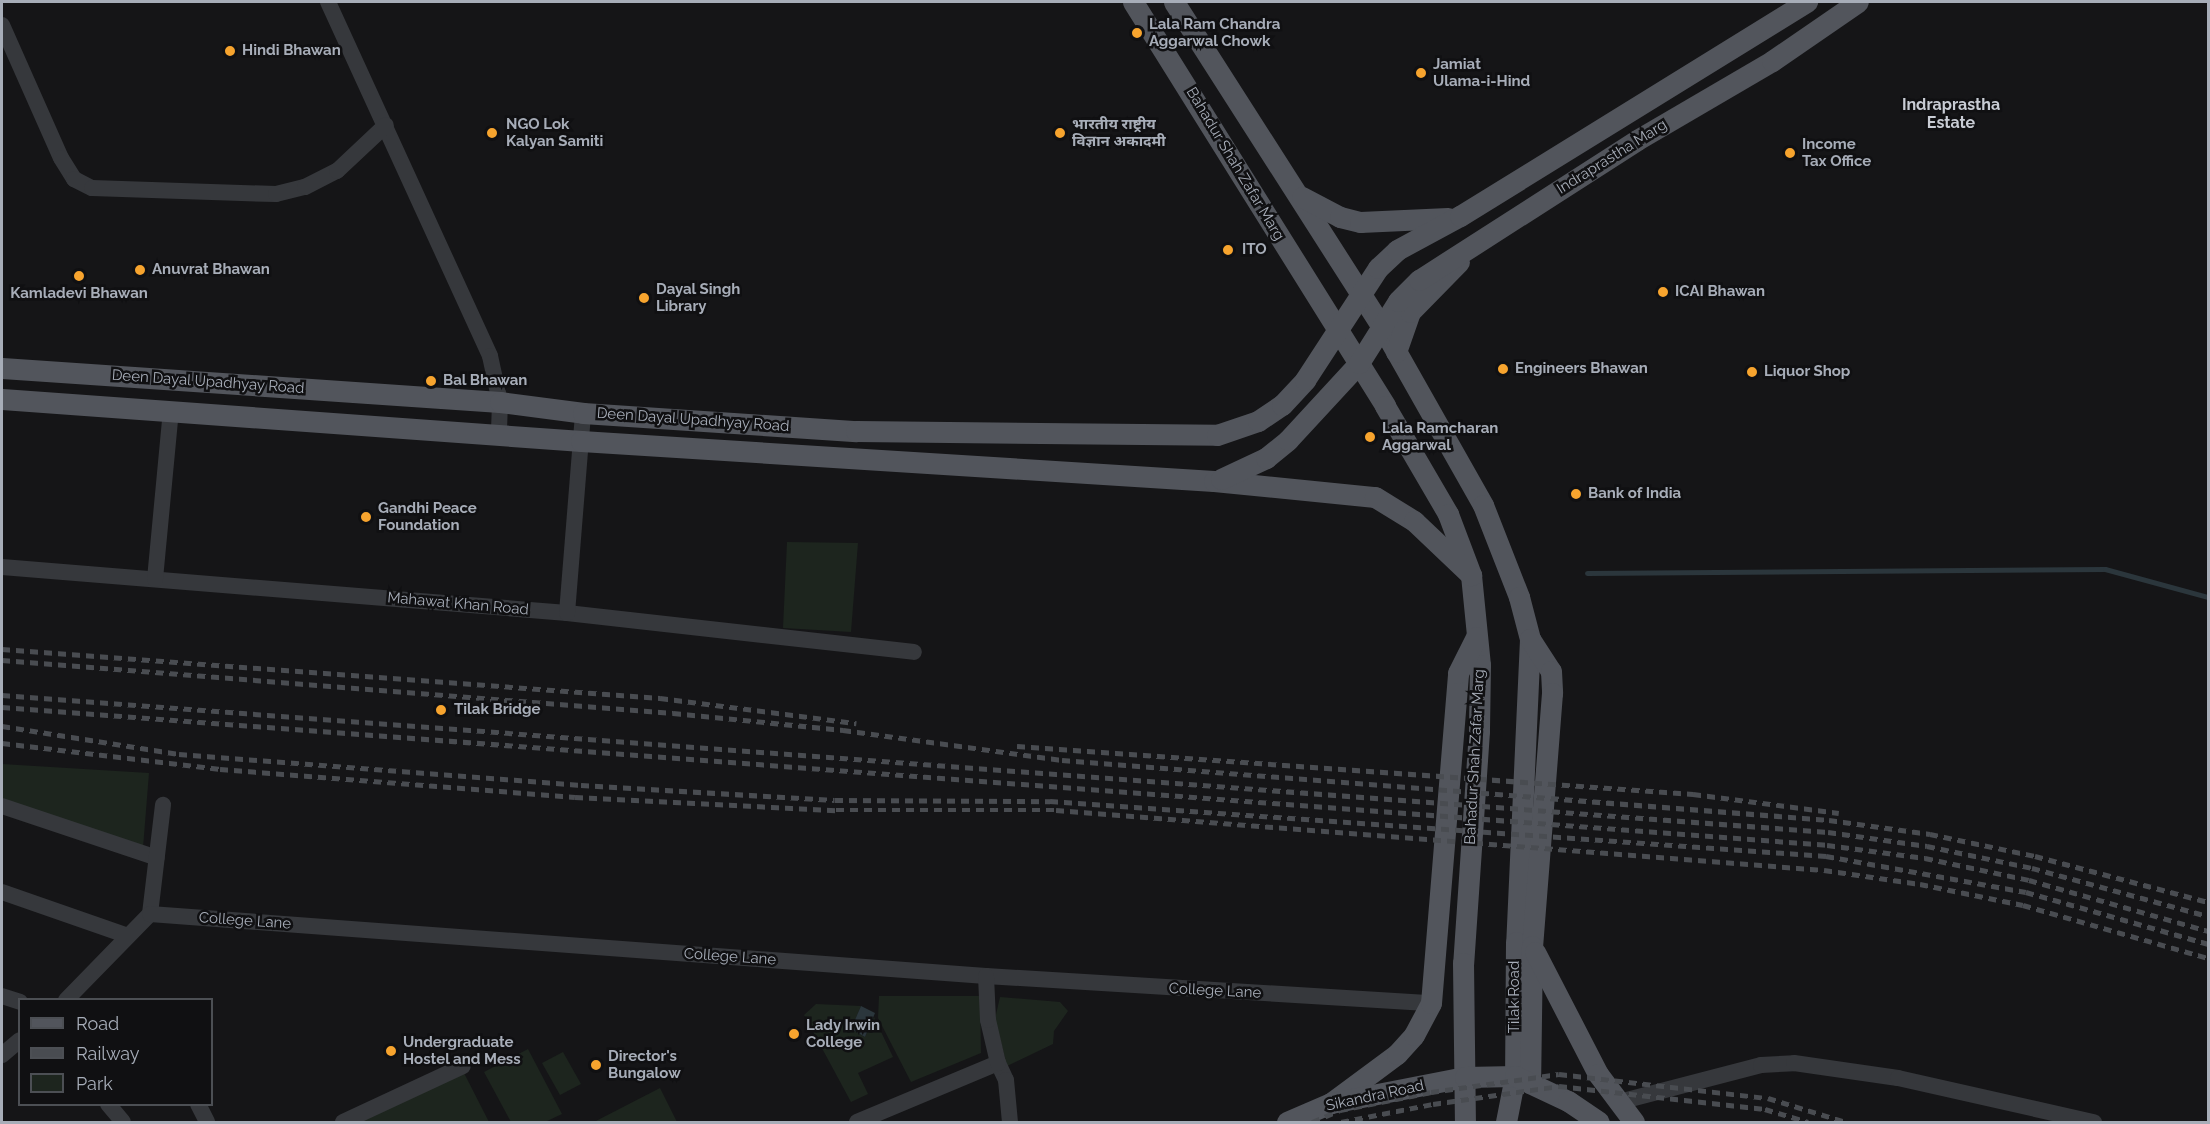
<!DOCTYPE html>
<html>
<head>
<meta charset="utf-8">
<style>
	body { margin:0 }
	#map { position:relative; width:2210px; height:1124px; overflow:hidden; background:#151517; font-family:Raleway,"Noto Sans Devanagari",sans-serif }
	div>[style] { position:absolute }
	.green>* { inset:0; background:#1d251e }
	.water>* { inset:0; background:#2b363c }
	.stream>* { height:5px; margin:-2.5px; padding:0 2.5px; transform-origin:2.5px; border-radius:2.5px; background:#2b363c }
	.minor>* { height:16px; margin:-8px; padding:0 8px; transform-origin:8px; border-radius:8px; background:#36383c }
	.major>* { height:21px; margin:-10.5px; padding:0 10.5px; transform-origin:10.5px; border-radius:10.5px; background:#52555c }
	.rail>* { height:4.5px; margin-top:-2.25px; transform-origin:0; background:repeating-linear-gradient(90deg,#494c51 0 8px,transparent 0 14px) }
	.dots>* { width:16px; height:16px; translate:-50% -50%; box-sizing:border-box; border:3px solid #101012; border-radius:50% }
	span { translate:-50% -50%; white-space:nowrap; text-align:center; line-height:1.15; -webkit-text-stroke:5px #101012; paint-order:stroke }
	.poi-label { font-size:15px; color:#a7adb8; font-weight:700 }
	.left { translate:0 -50%; text-align:left }
	.street-label { font-size:15px; color:#a7adb8 }
	.neighbourhood-label { font-size:16px; color:#c8ccd4; font-weight:700 }
	.frame { position:absolute; inset:0; border:3px solid #a7adb8; pointer-events:none }
	.legend { position:absolute; left:18px; top:998px; width:195px; height:108px; box-sizing:border-box; background:#101012; border:2px solid #4c4f54; margin:0; padding:8px 10px; list-style:none; font-size:18px; color:#a7adb8 }
	.legend li { display:flex; align-items:center; gap:12px; height:30px }
	.legend b { width:30px; border:2px solid #4c4f54 }
</style>
</head>
<body>
<div id="map">
	<div class="green">
		<i style="clip-path:polygon(787px 542px,858px 543px,851px 632px,783px 628px)"></i>
		<i style="clip-path:polygon(2px 764px,149px 773px,143px 848px,2px 800px)"></i>
		<i style="clip-path:polygon(879px 996px,980px 996px,981px 1053px,911px 1082px,878px 1018px)"></i>
		<i style="clip-path:polygon(1000px 997px,1060px 1002px,1068px 1011px,1054px 1031px,1053px 1044px,1007px 1066px,995px 1019px)"></i>
		<i style="clip-path:polygon(816px 1004px,861px 1006px,851px 1029px,865px 1037px,874px 1017px,893px 1057px,858px 1073px,868px 1094px,851px 1102px,804px 1015px)"></i>
		<i style="clip-path:polygon(528px 1049px,562px 1114px,545px 1122px,511px 1122px,484px 1072px)"></i>
		<i style="clip-path:polygon(563px 1052px,581px 1084px,560px 1095px,542px 1063px)"></i>
		<i style="clip-path:polygon(464px 1073px,489px 1122px,355px 1122px)"></i>
		<i style="clip-path:polygon(660px 1088px,677px 1122px,594px 1122px)"></i>
	</div>
	<div class="water">
		<i style="clip-path:polygon(861px 1006px,875px 1013px,865px 1037px,851px 1029px)"></i>
	</div>
	<div class="stream">
		<i style="left:1587px;top:573px;width:518px;rotate:-0.44deg"></i>
		<i style="left:2105px;top:569px;width:107px;rotate:15.2deg"></i>
	</div>
	<div class="minor">
		<i style="left:328px;top:2px;width:389px;rotate:65.4deg"></i>
		<i style="left:490px;top:356px;width:47px;rotate:77.7deg"></i>
		<i style="left:500px;top:402px;width:32px;rotate:92deg"></i>
		<i style="left:2px;top:25px;width:145px;rotate:66.1deg"></i>
		<i style="left:61px;top:158px;width:25px;rotate:58deg"></i>
		<i style="left:74px;top:179px;width:20px;rotate:27deg"></i>
		<i style="left:92px;top:188px;width:184px;rotate:1.9deg"></i>
		<i style="left:276px;top:194px;width:30px;rotate:-14deg"></i>
		<i style="left:305px;top:187px;width:36px;rotate:-27deg"></i>
		<i style="left:337px;top:171px;width:67px;rotate:-43.2deg"></i>
		<i style="left:2px;top:567px;width:567px;rotate:4.65deg"></i>
		<i style="left:567px;top:613px;width:349px;rotate:6.4deg"></i>
		<i style="left:155px;top:579px;width:169px;rotate:-84.6deg"></i>
		<i style="left:567px;top:613px;width:201px;rotate:-85.4deg"></i>
		<i style="left:2px;top:806px;width:163px;rotate:18.5deg"></i>
		<i style="left:2px;top:892px;width:133px;rotate:19.2deg"></i>
		<i style="left:150px;top:914px;width:110px;rotate:-83.2deg"></i>
		<i style="left:2px;top:996px;width:19px;rotate:18deg"></i>
		<i style="left:66px;top:1000px;width:120px;rotate:-45.7deg"></i>
		<i style="left:150px;top:914px;width:838px;rotate:4.24deg"></i>
		<i style="left:986px;top:976px;width:446px;rotate:3.5deg"></i>
		<i style="left:2px;top:1055px;width:23px;rotate:-40deg"></i>
		<i style="left:998px;top:1063px;width:19px;rotate:65deg"></i>
		<i style="left:1006px;top:1080px;width:42px;rotate:84.6deg"></i>
		<i style="left:1619px;top:1102px;width:147px;rotate:-14.6deg"></i>
		<i style="left:1761px;top:1065px;width:33px;rotate:-3deg"></i>
		<i style="left:1794px;top:1063px;width:105px;rotate:8.2deg"></i>
		<i style="left:1898px;top:1078px;width:201px;rotate:12.7deg"></i>
		<i style="left:108px;top:1104px;width:23px;rotate:50deg"></i>
		<i style="left:198px;top:1104px;width:20px;rotate:63deg"></i>
		<i style="left:343px;top:1122px;width:132px;rotate:-25deg"></i>
		<i style="left:857px;top:1122px;width:153px;rotate:-22.7deg"></i>
		<i style="left:998px;top:1063px;width:44px;rotate:-103.1deg"></i>
		<i style="left:988px;top:1020px;width:44px;rotate:-92.6deg"></i>
	</div>
	<div class="major">
		<i style="left:1133px;top:2px;width:476px;rotate:58deg"></i>
		<i style="left:1385px;top:406px;width:125px;rotate:59.7deg"></i>
		<i style="left:1448px;top:514px;width:65px;rotate:69.3deg"></i>
		<i style="left:1471px;top:575px;width:90px;rotate:84.3deg"></i>
		<i style="left:1480px;top:665px;width:66px;rotate:90.9deg"></i>
		<i style="left:1479px;top:731px;width:233px;rotate:93.9deg"></i>
		<i style="left:1463px;top:963px;width:159px;rotate:89.3deg"></i>
		<i style="left:1174px;top:2px;width:389px;rotate:57.4deg"></i>
		<i style="left:1384px;top:330px;width:201px;rotate:60.5deg"></i>
		<i style="left:1483px;top:505px;width:99px;rotate:68.6deg"></i>
		<i style="left:1519px;top:597px;width:43px;rotate:75.3deg"></i>
		<i style="left:1530px;top:639px;width:303px;rotate:92.6deg"></i>
		<i style="left:1516px;top:942px;width:134px;rotate:90.4deg"></i>
		<i style="left:1515px;top:1076px;width:47px;rotate:101.1deg"></i>
		<i style="left:1302px;top:197px;width:43px;rotate:27.8deg"></i>
		<i style="left:1340px;top:217px;width:21px;rotate:14deg"></i>
		<i style="left:1360px;top:222px;width:88px;rotate:-2.6deg"></i>
		<i style="left:1396px;top:352px;width:42px;rotate:-70.7deg"></i>
		<i style="left:1410px;top:312px;width:70px;rotate:-45.6deg"></i>
		<i style="left:2px;top:368px;width:499px;rotate:3.9deg"></i>
		<i style="left:500px;top:402px;width:84px;rotate:7.5deg"></i>
		<i style="left:583px;top:413px;width:274px;rotate:3.8deg"></i>
		<i style="left:856px;top:431px;width:361px;rotate:0.6deg"></i>
		<i style="left:1217px;top:435px;width:43px;rotate:-18.9deg"></i>
		<i style="left:1258px;top:421px;width:29px;rotate:-34deg"></i>
		<i style="left:1282px;top:405px;width:34px;rotate:-47deg"></i>
		<i style="left:1305px;top:380px;width:134px;rotate:-56.9deg"></i>
		<i style="left:1378px;top:268px;width:26px;rotate:-43deg"></i>
		<i style="left:1397px;top:250px;width:72px;rotate:-28.4deg"></i>
		<i style="left:1460px;top:216px;width:408px;rotate:-31.7deg"></i>
		<i style="left:2px;top:399px;width:581px;rotate:4.15deg"></i>
		<i style="left:581px;top:441px;width:634px;rotate:3.62deg"></i>
		<i style="left:1214px;top:481px;width:162px;rotate:5.7deg"></i>
		<i style="left:1375px;top:497px;width:46px;rotate:31.6deg"></i>
		<i style="left:1414px;top:521px;width:79px;rotate:43.5deg"></i>
		<i style="left:1221px;top:479px;width:50px;rotate:-25deg"></i>
		<i style="left:1266px;top:458px;width:28px;rotate:-39deg"></i>
		<i style="left:1288px;top:440px;width:105px;rotate:-47.3deg"></i>
		<i style="left:1359px;top:363px;width:73px;rotate:-57.8deg"></i>
		<i style="left:1398px;top:301px;width:30px;rotate:-45deg"></i>
		<i style="left:1419px;top:280px;width:259px;rotate:-32.7deg"></i>
		<i style="left:1637px;top:140px;width:156px;rotate:-30.3deg"></i>
		<i style="left:1772px;top:61px;width:104px;rotate:-34.5deg"></i>
		<i style="left:1530px;top:639px;width:38px;rotate:57deg"></i>
		<i style="left:1551px;top:671px;width:22px;rotate:87deg"></i>
		<i style="left:1552px;top:693px;width:254px;rotate:94.5deg"></i>
		<i style="left:1532px;top:946px;width:137px;rotate:90.8deg"></i>
		<i style="left:1535px;top:952px;width:137px;rotate:62.7deg"></i>
		<i style="left:1598px;top:1074px;width:60px;rotate:53.1deg"></i>
		<i style="left:1331px;top:1103px;width:82px;rotate:-36.6deg"></i>
		<i style="left:1397px;top:1054px;width:25px;rotate:-48deg"></i>
		<i style="left:1414px;top:1035px;width:36px;rotate:-62deg"></i>
		<i style="left:1431px;top:1003px;width:331px;rotate:-85.3deg"></i>
		<i style="left:1458px;top:673px;width:40px;rotate:-63.4deg"></i>
		<i style="left:1287px;top:1122px;width:48px;rotate:-23.4deg"></i>
		<i style="left:1331px;top:1103px;width:136px;rotate:-11deg"></i>
		<i style="left:1465px;top:1077px;width:50px;rotate:-1.1deg"></i>
		<i style="left:1515px;top:1076px;width:59px;rotate:25.3deg"></i>
		<i style="left:1568px;top:1101px;width:37px;rotate:34deg"></i>
	</div>
	<div class="rail">
		<i style="left:2px;top:649px;width:660px;rotate:4.26deg"></i>
		<i style="left:660px;top:698px;width:198px;rotate:7.3deg"></i>
		<i style="left:2px;top:660px;width:673px;rotate:4.52deg"></i>
		<i style="left:673px;top:713px;width:171px;rotate:5.7deg"></i>
		<i style="left:843px;top:730px;width:221px;rotate:7.8deg"></i>
		<i style="left:1062px;top:760px;width:769px;rotate:4.47deg"></i>
		<i style="left:1829px;top:820px;width:102px;rotate:7.9deg"></i>
		<i style="left:1930px;top:834px;width:107px;rotate:11.8deg"></i>
		<i style="left:2035px;top:856px;width:179px;rotate:14.9deg"></i>
		<i style="left:2px;top:695px;width:1831px;rotate:4.29deg"></i>
		<i style="left:1828px;top:832px;width:100px;rotate:8deg"></i>
		<i style="left:1927px;top:846px;width:107px;rotate:11.8deg"></i>
		<i style="left:2032px;top:868px;width:182px;rotate:15.3deg"></i>
		<i style="left:2px;top:707px;width:1830px;rotate:4.32deg"></i>
		<i style="left:1827px;top:845px;width:99px;rotate:7.6deg"></i>
		<i style="left:1925px;top:858px;width:106px;rotate:11.9deg"></i>
		<i style="left:2029px;top:880px;width:186px;rotate:15.9deg"></i>
		<i style="left:2px;top:726px;width:179px;rotate:9deg"></i>
		<i style="left:179px;top:754px;width:403px;rotate:4.4deg"></i>
		<i style="left:581px;top:785px;width:254px;rotate:3.4deg"></i>
		<i style="left:835px;top:800px;width:215px;rotate:0.3deg"></i>
		<i style="left:1050px;top:801px;width:778px;rotate:4.05deg"></i>
		<i style="left:1826px;top:856px;width:203px;rotate:10.2deg"></i>
		<i style="left:2026px;top:892px;width:189px;rotate:15.9deg"></i>
		<i style="left:2px;top:743px;width:220px;rotate:6.8deg"></i>
		<i style="left:220px;top:769px;width:356px;rotate:4.5deg"></i>
		<i style="left:575px;top:797px;width:261px;rotate:2.9deg"></i>
		<i style="left:836px;top:810px;width:220px"></i>
		<i style="left:1056px;top:810px;width:770px;rotate:4.47deg"></i>
		<i style="left:1824px;top:870px;width:97px;rotate:8.3deg"></i>
		<i style="left:1920px;top:884px;width:105px;rotate:11.5deg"></i>
		<i style="left:2023px;top:905px;width:192px;rotate:16deg"></i>
		<i style="left:1017px;top:746px;width:678px;rotate:4.06deg"></i>
		<i style="left:1693px;top:794px;width:147px;rotate:7.4deg"></i>
		<i style="left:1312px;top:1122px;width:30px;rotate:-23deg"></i>
		<i style="left:1340px;top:1110px;width:93px;rotate:-11.2deg"></i>
		<i style="left:1431px;top:1092px;width:129px;rotate:-8deg"></i>
		<i style="left:1559px;top:1074px;width:210px;rotate:6.6deg"></i>
		<i style="left:1768px;top:1098px;width:82px;rotate:17.1deg"></i>
		<i style="left:1341px;top:1122px;width:94px;rotate:-11.1deg"></i>
		<i style="left:1433px;top:1104px;width:127px;rotate:-8.1deg"></i>
		<i style="left:1559px;top:1086px;width:207px;rotate:6.4deg"></i>
		<i style="left:1765px;top:1109px;width:45px;rotate:16.8deg"></i>
	</div>
	<div class="dots">
		<i style="left:1137px;top:33px;background:#f7a42e"></i>
		<i style="left:230px;top:51px;background:#f7a42e"></i>
		<i style="left:1421px;top:73px;background:#f7a42e"></i>
		<i style="left:492px;top:133px;background:#f7a42e"></i>
		<i style="left:1060px;top:133px;background:#f7a42e"></i>
		<i style="left:1790px;top:153px;background:#f7a42e"></i>
		<i style="left:1228px;top:250px;background:#f7a42e"></i>
		<i style="left:140px;top:270px;background:#f7a42e"></i>
		<i style="left:79px;top:276px;background:#f7a42e"></i>
		<i style="left:1663px;top:292px;background:#f7a42e"></i>
		<i style="left:644px;top:298px;background:#f7a42e"></i>
		<i style="left:1503px;top:369px;background:#f7a42e"></i>
		<i style="left:1752px;top:372px;background:#f7a42e"></i>
		<i style="left:431px;top:381px;background:#f7a42e"></i>
		<i style="left:1370px;top:437px;background:#f7a42e"></i>
		<i style="left:1576px;top:494px;background:#f7a42e"></i>
		<i style="left:366px;top:517px;background:#f7a42e"></i>
		<i style="left:441px;top:710px;background:#f7a42e"></i>
		<i style="left:794px;top:1034px;background:#f7a42e"></i>
		<i style="left:391px;top:1051px;background:#f7a42e"></i>
		<i style="left:596px;top:1065px;background:#f7a42e"></i>
	</div>
	<div class="poi-label">
		<span class="left" style="left:1149px;top:33px">Lala Ram Chandra<br>Aggarwal Chowk</span>
		<span class="left" style="left:242px;top:51px">Hindi Bhawan</span>
		<span class="left" style="left:1433px;top:73px">Jamiat<br>Ulama-i-Hind</span>
		<span class="left" style="left:506px;top:133px">NGO Lok<br>Kalyan Samiti</span>
		<span class="left" style="left:1072px;top:133px">भारतीय राष्ट्रीय<br>विज्ञान अकादमी</span>
		<span class="left" style="left:1802px;top:153px">Income<br>Tax Office</span>
		<span class="left" style="left:1242px;top:250px">ITO</span>
		<span class="left" style="left:152px;top:270px">Anuvrat Bhawan</span>
		<span class="left" style="left:656px;top:298px">Dayal Singh<br>Library</span>
		<span class="left" style="left:1675px;top:292px">ICAI Bhawan</span>
		<span style="left:79px;top:294px">Kamladevi Bhawan</span>
		<span class="left" style="left:1515px;top:369px">Engineers Bhawan</span>
		<span class="left" style="left:1764px;top:372px">Liquor Shop</span>
		<span class="left" style="left:443px;top:381px">Bal Bhawan</span>
		<span class="left" style="left:1382px;top:437px">Lala Ramcharan<br>Aggarwal</span>
		<span class="left" style="left:1588px;top:494px">Bank of India</span>
		<span class="left" style="left:378px;top:517px">Gandhi Peace<br>Foundation</span>
		<span class="left" style="left:454px;top:710px">Tilak Bridge</span>
		<span class="left" style="left:806px;top:1034px">Lady Irwin<br>College</span>
		<span class="left" style="left:403px;top:1051px">Undergraduate<br>Hostel and Mess</span>
		<span class="left" style="left:608px;top:1065px">Director's<br>Bungalow</span>
	</div>
	<div class="street-label">
		<span style="left:1612px;top:157px;rotate:-32deg">Indraprastha Marg</span>
		<span style="left:1235px;top:164px;rotate:59deg">Bahadur Shah Zafar Marg</span>
		<span style="left:208px;top:382px;rotate:4deg">Deen Dayal Upadhyay Road</span>
		<span style="left:693px;top:420px;rotate:4deg">Deen Dayal Upadhyay Road</span>
		<span style="left:458px;top:604px;rotate:5deg">Mahawat Khan Road</span>
		<span style="left:1475px;top:757px;rotate:-87deg">Bahadur Shah Zafar Marg</span>
		<span style="left:245px;top:921px;rotate:4deg">College Lane</span>
		<span style="left:730px;top:957px;rotate:4deg">College Lane</span>
		<span style="left:1215px;top:991px;rotate:3deg">College Lane</span>
		<span style="left:1515px;top:997px;rotate:-90deg">Tilak Road</span>
		<span style="left:1375px;top:1096px;rotate:-12deg">Sikandra Road</span>
	</div>
	<div class="neighbourhood-label">
		<span style="left:1951px;top:114px">Indraprastha<br>Estate</span>
	</div>
	<div class="frame"></div>
	<ul class="legend">
	<li><b style="height:8px;background:#52555c"></b>Road</li>
	<li><b style="height:8px;background:#494c51"></b>Railway</li>
	<li><b style="height:16px;background:#1d251e"></b>Park</li>
	</ul>
</div>
</body>
</html>
